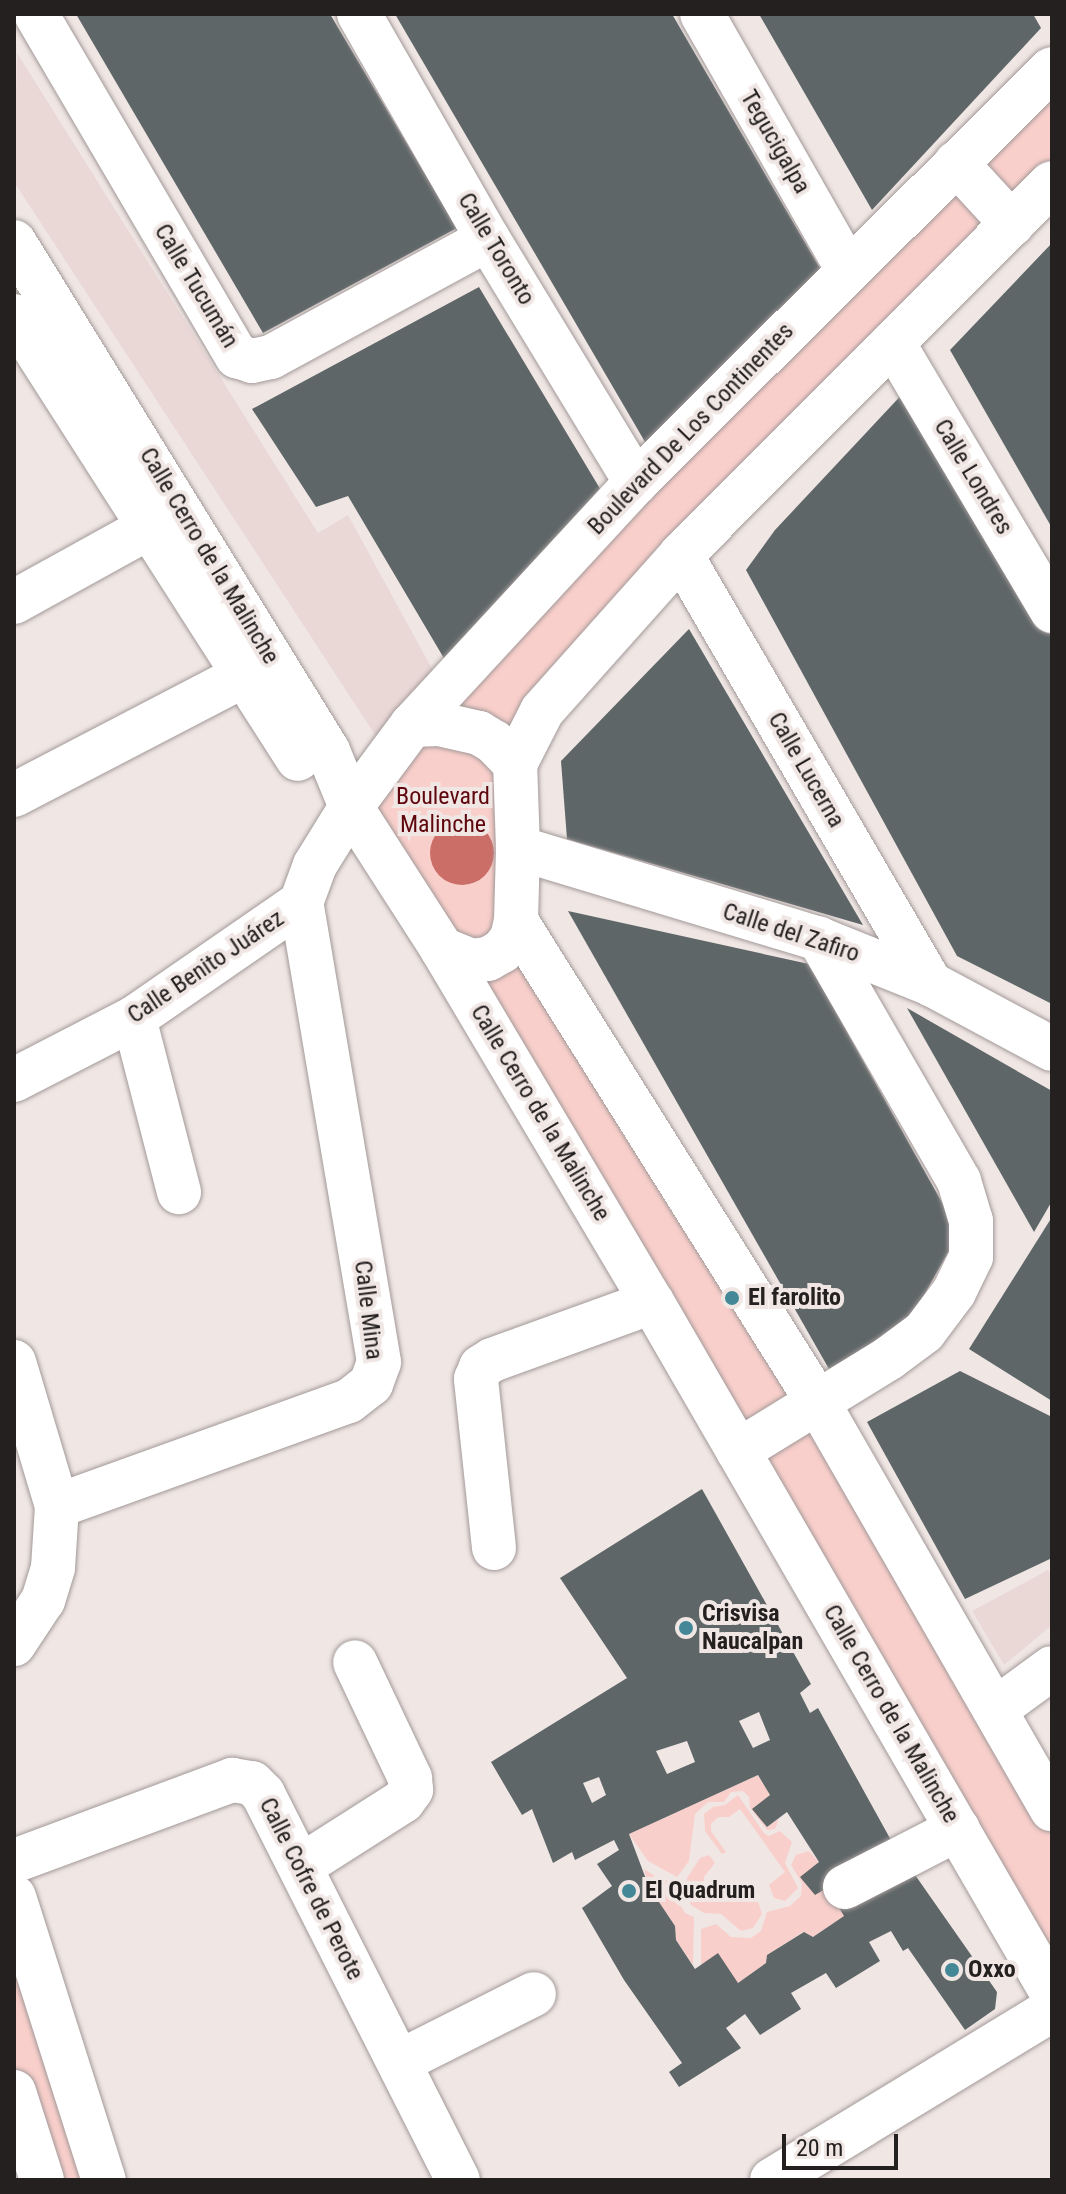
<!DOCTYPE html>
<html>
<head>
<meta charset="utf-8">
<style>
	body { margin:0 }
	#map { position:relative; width:1066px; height:2194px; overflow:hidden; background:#f0e7e5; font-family:"Roboto Condensed",sans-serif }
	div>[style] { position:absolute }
	.built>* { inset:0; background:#ead8d6 }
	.green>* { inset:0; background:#f9cfcb }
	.water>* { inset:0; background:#cb6e68 }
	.round { border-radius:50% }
	.building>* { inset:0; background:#5e6668 }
	.roads { filter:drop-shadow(0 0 2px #a29998) drop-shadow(0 0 2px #a29998) }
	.minor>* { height:44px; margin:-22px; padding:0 22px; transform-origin:22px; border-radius:22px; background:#fff }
	.dots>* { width:22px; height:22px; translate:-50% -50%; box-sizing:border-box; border:4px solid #f0e7e5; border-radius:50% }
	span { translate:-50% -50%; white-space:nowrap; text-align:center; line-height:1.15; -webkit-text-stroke:8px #f0e7e5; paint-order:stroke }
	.street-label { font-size:24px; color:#242020 }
	.park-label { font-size:24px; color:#5f060d }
	.poi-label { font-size:24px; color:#242020; font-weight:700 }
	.left { translate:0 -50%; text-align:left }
	.frame { position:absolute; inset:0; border:16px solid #242020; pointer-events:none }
	.scale { position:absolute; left:782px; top:2134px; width:116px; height:36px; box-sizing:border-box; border:4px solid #242020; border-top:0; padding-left:10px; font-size:24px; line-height:28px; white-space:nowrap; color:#242020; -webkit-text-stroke:6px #f0e7e5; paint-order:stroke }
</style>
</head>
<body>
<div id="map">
	<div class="built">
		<i style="clip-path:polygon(17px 53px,318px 533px,348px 515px,436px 676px,379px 741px,14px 182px)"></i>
		<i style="clip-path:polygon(1048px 1570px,1052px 1575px,1052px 1625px,1004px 1665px,972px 1611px)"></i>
	</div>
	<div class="green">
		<i style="clip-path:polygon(1052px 69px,1052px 183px,542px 711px,516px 921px,1052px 1809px,1052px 1993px,351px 807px)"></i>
		<i style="clip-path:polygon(758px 1775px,770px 1795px,753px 1809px,767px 1827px,779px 1819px,775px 1829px,767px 1830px,750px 1808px,749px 1797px,743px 1791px,731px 1792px,724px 1802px,708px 1802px,695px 1814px,689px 1861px,677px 1877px,648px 1861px,629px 1834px)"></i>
		<i style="clip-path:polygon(738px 1795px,764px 1833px,769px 1836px,780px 1831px,792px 1842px,785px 1863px,798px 1888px,785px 1901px,774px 1898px,769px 1885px,785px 1872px,740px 1809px,729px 1817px,718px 1817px,711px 1824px,711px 1831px,726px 1852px,722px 1854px,705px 1831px,704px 1814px,713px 1807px,725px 1805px)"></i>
		<i style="clip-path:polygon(809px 1851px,819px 1862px,801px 1877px,815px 1895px,827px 1888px,844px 1916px,813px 1937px,803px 1932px,767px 1955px,766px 1963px,738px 1983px,701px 1965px,701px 1929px,716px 1924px,731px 1937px,751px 1938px,761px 1931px,767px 1912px,790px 1906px,801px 1896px,802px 1883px,791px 1865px,796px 1855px)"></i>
		<i style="clip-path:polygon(709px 1855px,715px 1863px,704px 1877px,703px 1890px,707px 1896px,726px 1902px,747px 1895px,757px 1898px,762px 1914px,753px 1928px,741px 1931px,721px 1914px,704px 1913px,691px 1905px,686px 1893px,687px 1878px,700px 1858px)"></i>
		<i style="clip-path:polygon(644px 1869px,660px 1879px,674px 1882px,676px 1898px,685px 1913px,694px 1917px,693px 1965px,676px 1940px,675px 1926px,649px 1887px)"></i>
		<i style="clip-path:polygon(14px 1961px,88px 2180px,48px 2180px,14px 2078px)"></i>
	</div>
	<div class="water">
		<i class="round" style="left:430px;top:821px;width:64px;height:64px"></i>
	</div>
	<div class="building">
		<i style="clip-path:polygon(76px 14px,330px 14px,457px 228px,263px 333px)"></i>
		<i style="clip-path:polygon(395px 14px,672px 14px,821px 270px,648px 447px)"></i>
		<i style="clip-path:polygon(759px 14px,1033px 14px,1041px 28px,872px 210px)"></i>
		<i style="clip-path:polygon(1052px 243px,1052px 528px,950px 350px)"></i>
		<i style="clip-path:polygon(479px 287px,602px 492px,445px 660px,348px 496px,316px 507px,252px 409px)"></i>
		<i style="clip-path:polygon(908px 388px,1052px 637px,1052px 1004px,957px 956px,746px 570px,775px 530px)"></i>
		<i style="clip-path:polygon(689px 629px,863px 925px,567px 839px,561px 761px)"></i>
		<i style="clip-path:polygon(568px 911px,809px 964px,959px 1233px,905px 1329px,829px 1369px)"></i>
		<i style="clip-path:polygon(907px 1008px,1052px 1091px,1052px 1201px,1034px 1232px)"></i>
		<i style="clip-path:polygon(1052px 1217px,1052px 1401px,969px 1349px)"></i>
		<i style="clip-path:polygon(960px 1371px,1052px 1417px,1052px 1558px,965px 1599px,867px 1422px)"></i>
		<i style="clip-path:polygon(evenodd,702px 1489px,811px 1684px,800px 1693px,810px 1713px,818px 1708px,892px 1842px,997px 1992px,995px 2009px,965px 2030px,908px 1948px,903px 1951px,891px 1931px,869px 1942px,880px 1961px,836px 1988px,826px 1973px,791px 1993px,801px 2009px,760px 2035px,745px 2014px,726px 2028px,741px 2048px,679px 2087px,669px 2072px,682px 2063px,624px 1980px,582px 1908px,612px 1886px,597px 1864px,619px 1850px,614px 1840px,575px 1860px,572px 1852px,553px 1863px,532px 1809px,522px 1815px,491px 1762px,627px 1678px,560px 1578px,702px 1489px,759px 1712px,770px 1740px,753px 1748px,739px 1721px,759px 1712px,702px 1489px,687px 1741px,695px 1762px,667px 1774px,656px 1751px,687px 1741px,702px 1489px,758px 1775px,770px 1795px,752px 1809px,767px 1827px,787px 1812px,819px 1862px,800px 1877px,815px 1895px,827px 1888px,844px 1916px,813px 1937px,804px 1932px,767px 1955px,766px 1963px,738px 1983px,718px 1953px,695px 1969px,676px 1940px,675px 1926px,649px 1887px,629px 1834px,758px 1775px,702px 1489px,599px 1777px,606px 1795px,592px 1803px,583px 1783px,599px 1777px)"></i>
	</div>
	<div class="roads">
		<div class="minor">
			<i style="left:36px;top:14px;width:397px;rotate:59.6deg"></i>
			<i style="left:237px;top:356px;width:16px;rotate:18deg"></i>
			<i style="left:252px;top:361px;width:19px;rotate:-12deg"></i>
			<i style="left:271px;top:357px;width:247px;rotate:-28.5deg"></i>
			<i style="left:359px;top:14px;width:259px;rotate:60.2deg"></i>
			<i style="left:488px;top:239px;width:285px;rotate:58.7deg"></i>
			<i style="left:702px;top:14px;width:295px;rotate:60.3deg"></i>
			<i style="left:956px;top:163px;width:83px;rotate:47.4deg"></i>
			<i style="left:14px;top:242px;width:598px;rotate:58.33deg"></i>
			<i style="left:328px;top:751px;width:61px;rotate:67.7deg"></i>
			<i style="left:351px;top:807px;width:169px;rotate:57.3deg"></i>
			<i style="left:442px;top:949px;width:411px;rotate:59.3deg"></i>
			<i style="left:652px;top:1302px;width:798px;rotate:59.93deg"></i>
			<i style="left:14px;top:316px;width:526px;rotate:57.34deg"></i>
			<i style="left:893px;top:343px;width:312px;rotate:59.3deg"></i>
			<i style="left:681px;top:555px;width:497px;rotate:59.8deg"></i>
			<i style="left:14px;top:602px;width:155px;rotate:-28.9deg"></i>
			<i style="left:412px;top:725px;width:27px;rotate:-2deg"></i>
			<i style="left:439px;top:724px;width:41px;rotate:12.7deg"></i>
			<i style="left:479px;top:733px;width:17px;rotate:31deg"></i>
			<i style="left:494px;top:742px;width:30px;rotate:46deg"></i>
			<i style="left:14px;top:795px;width:290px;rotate:-27.5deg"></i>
			<i style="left:518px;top:848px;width:314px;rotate:16.8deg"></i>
			<i style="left:819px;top:939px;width:121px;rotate:21.9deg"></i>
			<i style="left:931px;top:984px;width:137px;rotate:28.2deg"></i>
			<i style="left:516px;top:921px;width:567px;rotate:57.91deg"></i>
			<i style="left:817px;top:1401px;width:471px;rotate:60.1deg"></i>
			<i style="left:442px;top:949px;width:31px;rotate:22deg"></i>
			<i style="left:471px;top:961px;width:17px;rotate:-7deg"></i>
			<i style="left:488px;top:959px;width:16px;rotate:-30deg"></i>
			<i style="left:502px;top:951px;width:16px;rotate:-52deg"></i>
			<i style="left:512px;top:938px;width:17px;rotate:-77deg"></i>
			<i style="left:516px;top:921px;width:73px;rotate:-88.4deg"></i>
			<i style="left:518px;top:848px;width:84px;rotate:-92deg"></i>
			<i style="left:515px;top:764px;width:59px;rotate:-63deg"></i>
			<i style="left:542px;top:711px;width:209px;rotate:-48.3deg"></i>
			<i style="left:681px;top:555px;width:525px;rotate:-45.08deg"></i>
			<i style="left:134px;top:1018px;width:180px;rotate:75.5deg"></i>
			<i style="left:14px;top:1080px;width:135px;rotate:-27.3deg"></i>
			<i style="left:134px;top:1018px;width:203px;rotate:-34.6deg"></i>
			<i style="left:301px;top:903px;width:40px;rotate:-69.8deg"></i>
			<i style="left:315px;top:865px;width:68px;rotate:-58.2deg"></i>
			<i style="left:351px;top:807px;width:102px;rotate:-53.4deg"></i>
			<i style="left:412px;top:725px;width:330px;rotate:-47.3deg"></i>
			<i style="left:636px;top:482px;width:586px;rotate:-44.79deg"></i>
			<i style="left:14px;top:1362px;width:150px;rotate:73.4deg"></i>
			<i style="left:57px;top:1506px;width:62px;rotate:93.7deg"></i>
			<i style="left:53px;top:1568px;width:34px;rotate:107deg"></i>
			<i style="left:43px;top:1600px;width:53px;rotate:123.4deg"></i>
			<i style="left:738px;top:1451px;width:177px;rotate:-31.6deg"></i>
			<i style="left:889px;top:1358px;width:44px;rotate:-36.6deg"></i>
			<i style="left:924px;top:1332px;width:50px;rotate:-53.1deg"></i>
			<i style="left:954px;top:1292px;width:39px;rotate:-64deg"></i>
			<i style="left:971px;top:1257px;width:36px;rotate:-90deg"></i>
			<i style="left:971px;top:1221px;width:42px;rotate:-106.7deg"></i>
			<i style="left:959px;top:1181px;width:280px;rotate:-120deg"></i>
			<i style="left:57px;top:1506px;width:310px;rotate:-19.8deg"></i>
			<i style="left:349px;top:1401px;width:28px;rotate:-38deg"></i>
			<i style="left:371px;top:1384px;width:23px;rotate:-70deg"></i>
			<i style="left:379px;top:1362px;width:466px;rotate:-99.6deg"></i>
			<i style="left:494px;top:1548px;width:170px;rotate:-96.1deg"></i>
			<i style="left:476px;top:1379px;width:13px;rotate:-67deg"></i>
			<i style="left:481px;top:1367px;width:13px;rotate:-32deg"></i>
			<i style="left:492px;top:1360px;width:170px;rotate:-19.9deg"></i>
			<i style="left:996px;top:1709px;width:69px;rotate:-36.2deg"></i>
			<i style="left:14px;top:1861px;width:233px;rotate:-20.4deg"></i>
			<i style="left:232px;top:1780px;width:20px;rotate:9deg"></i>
			<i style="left:252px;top:1783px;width:16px;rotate:45deg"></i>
			<i style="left:263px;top:1794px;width:432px;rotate:63.2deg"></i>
			<i style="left:301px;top:1866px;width:121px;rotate:-32.5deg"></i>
			<i style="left:403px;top:1801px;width:14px;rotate:-54deg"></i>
			<i style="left:411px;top:1790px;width:12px;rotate:-95deg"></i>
			<i style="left:410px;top:1778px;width:128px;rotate:-115.4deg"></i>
			<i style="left:845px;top:1887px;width:127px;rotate:-27.2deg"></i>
			<i style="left:14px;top:1897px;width:297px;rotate:72.4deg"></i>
			<i style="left:399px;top:2062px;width:151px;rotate:-26.7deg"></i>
			<i style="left:14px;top:2092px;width:92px;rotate:72.3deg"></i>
			<i style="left:772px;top:2180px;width:328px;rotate:-31.3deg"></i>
		</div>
	</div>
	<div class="dots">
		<i style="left:732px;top:1298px;background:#448897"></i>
		<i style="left:686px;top:1628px;background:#448897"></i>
		<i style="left:629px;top:1891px;background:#448897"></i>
		<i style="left:952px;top:1970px;background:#448897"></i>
	</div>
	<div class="street-label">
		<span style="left:775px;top:142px;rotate:60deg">Tegucigalpa</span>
		<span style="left:496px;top:249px;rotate:59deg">Calle Toronto</span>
		<span style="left:196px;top:286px;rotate:59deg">Calle Tucumán</span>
		<span style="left:691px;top:429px;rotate:-46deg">Boulevard De Los Continentes</span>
		<span style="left:973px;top:477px;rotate:59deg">Calle Londres</span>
		<span style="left:209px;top:556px;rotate:59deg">Calle Cerro de la Malinche</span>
		<span style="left:806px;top:770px;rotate:60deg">Calle Lucerna</span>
		<span style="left:791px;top:933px;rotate:18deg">Calle del Zafiro</span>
		<span style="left:206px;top:967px;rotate:-34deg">Calle Benito Juárez</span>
		<span style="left:540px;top:1113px;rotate:59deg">Calle Cerro de la Malinche</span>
		<span style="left:368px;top:1310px;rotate:83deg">Calle Mina</span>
		<span style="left:891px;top:1714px;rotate:60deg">Calle Cerro de la Malinche</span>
		<span style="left:311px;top:1889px;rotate:63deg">Calle Cofre de Perote</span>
	</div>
	<div class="park-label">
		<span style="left:443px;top:811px">Boulevard<br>Malinche</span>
	</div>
	<div class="poi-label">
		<span class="left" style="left:748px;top:1298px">El farolito</span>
		<span class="left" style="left:702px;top:1628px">Crisvisa<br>Naucalpan</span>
		<span class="left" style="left:645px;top:1891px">El Quadrum</span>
		<span class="left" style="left:968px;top:1970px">Oxxo</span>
	</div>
	<div class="frame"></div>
	<div class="scale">20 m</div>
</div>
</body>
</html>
